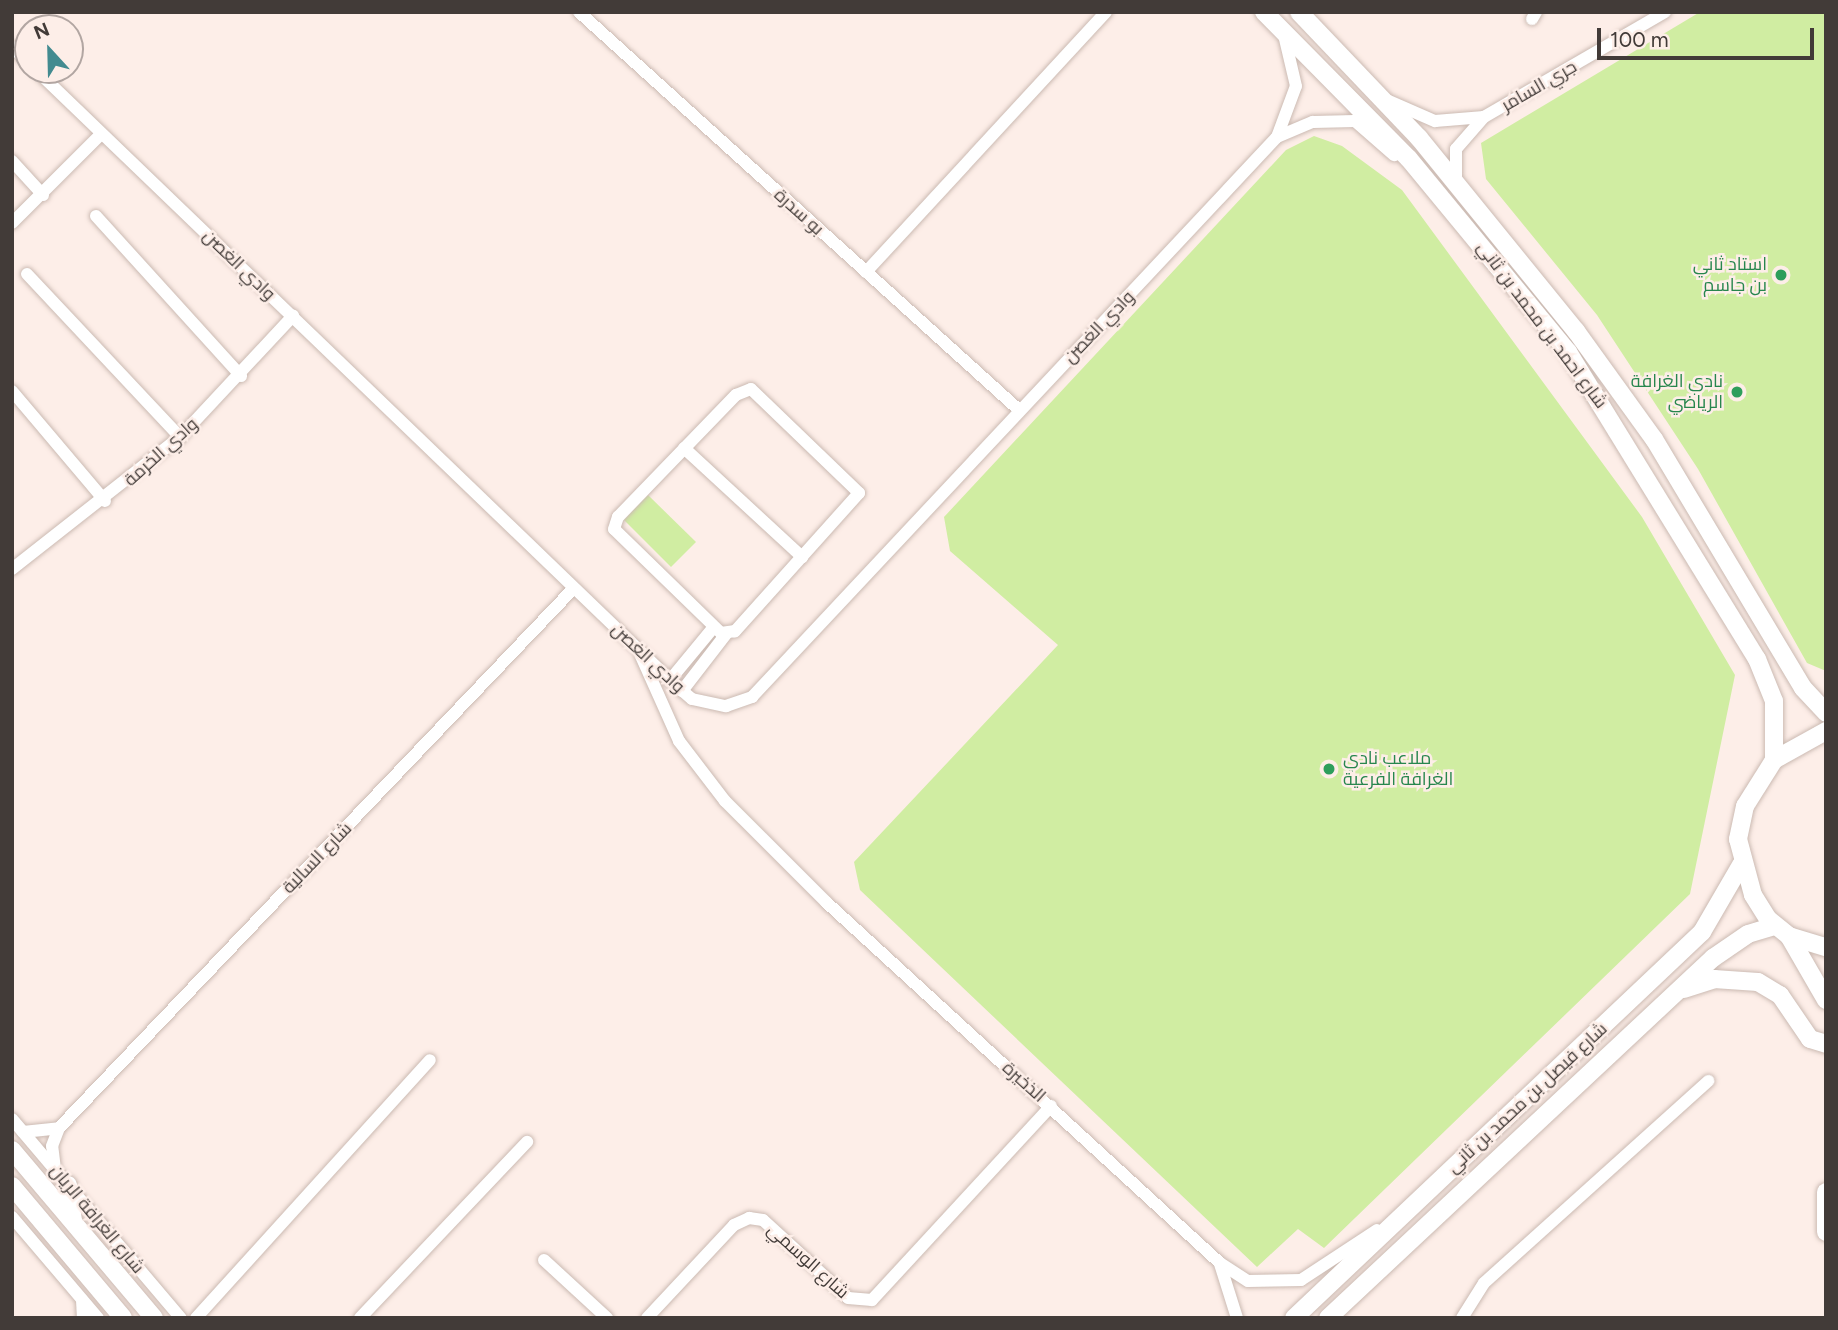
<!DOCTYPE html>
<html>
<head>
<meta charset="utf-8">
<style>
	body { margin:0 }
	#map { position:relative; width:1838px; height:1330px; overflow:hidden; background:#fdeee8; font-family:Figtree,Cairo,sans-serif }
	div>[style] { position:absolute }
	.green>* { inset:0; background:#d0eda2 }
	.roads { filter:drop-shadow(0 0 2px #cbbab2) drop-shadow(0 0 2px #cbbab2) }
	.street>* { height:12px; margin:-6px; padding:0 6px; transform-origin:6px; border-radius:6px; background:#fff }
	.secondary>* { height:18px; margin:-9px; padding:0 9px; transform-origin:9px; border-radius:9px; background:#fff }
	.dots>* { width:19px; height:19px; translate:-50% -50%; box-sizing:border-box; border:4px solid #fdeee8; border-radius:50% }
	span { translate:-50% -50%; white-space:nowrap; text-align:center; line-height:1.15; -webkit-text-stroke:5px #fdeee8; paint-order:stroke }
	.street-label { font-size:18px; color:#423b38 }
	.leisure-label { font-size:18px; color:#27864d }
	.right { translate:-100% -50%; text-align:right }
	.left { translate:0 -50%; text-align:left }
	.frame { position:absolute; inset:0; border:14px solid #423b38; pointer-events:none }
	.north { position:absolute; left:14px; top:14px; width:70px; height:70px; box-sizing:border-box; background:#fdeee8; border:2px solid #b2a6a2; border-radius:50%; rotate:338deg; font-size:19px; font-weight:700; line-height:28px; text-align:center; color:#423b38 }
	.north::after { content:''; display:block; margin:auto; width:24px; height:32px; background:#438b90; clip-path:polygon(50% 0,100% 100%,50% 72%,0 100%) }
	.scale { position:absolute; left:1597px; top:28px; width:217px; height:32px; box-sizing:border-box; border:4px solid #423b38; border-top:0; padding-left:9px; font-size:21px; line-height:24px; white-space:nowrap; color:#423b38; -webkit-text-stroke:5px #fdeee8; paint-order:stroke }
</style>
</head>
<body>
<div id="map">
	<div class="green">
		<i style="clip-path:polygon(1700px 12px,1826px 12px,1826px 671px,1807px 663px,1698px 469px,1597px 315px,1486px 179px,1481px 143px)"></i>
		<i style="clip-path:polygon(1314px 136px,1342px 146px,1402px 190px,1642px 517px,1735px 675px,1690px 894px,1324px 1248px,1298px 1229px,1257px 1267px,860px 890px,854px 862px,1058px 645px,950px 551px,944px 517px,1286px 150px)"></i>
		<i style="clip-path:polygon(648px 495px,696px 542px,671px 567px,624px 520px)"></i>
	</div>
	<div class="roads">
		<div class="street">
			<i style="left:579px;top:12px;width:593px;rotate:42.13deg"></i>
			<i style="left:1532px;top:19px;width:8px;rotate:-60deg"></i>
			<i style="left:12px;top:47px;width:22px;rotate:43deg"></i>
			<i style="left:36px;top:70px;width:880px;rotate:43.89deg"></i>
			<i style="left:670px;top:680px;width:29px;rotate:41deg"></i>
			<i style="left:692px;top:699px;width:35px;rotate:12deg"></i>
			<i style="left:726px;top:706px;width:28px;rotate:-19deg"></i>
			<i style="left:752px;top:697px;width:768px;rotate:-46.85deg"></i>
			<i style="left:1277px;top:137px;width:54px;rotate:-69.6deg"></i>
			<i style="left:1296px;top:86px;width:52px;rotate:-103.2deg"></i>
			<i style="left:1382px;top:98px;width:58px;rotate:23.5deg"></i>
			<i style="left:1435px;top:121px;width:49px;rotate:-4.7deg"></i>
			<i style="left:1277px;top:137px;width:39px;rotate:-23deg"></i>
			<i style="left:1313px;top:122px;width:42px;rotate:-1.4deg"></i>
			<i style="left:1355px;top:121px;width:52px;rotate:41.1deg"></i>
			<i style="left:12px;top:161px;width:46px;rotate:47.6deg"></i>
			<i style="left:1456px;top:180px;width:31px;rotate:-90deg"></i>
			<i style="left:1456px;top:149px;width:43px;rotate:-48.8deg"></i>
			<i style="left:1484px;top:117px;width:209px;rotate:-30.1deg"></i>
			<i style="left:96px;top:216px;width:216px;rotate:47.8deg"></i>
			<i style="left:12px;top:223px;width:126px;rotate:-45deg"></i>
			<i style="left:866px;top:272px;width:354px;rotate:-47.3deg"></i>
			<i style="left:27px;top:274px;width:224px;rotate:46.8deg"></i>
			<i style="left:751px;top:389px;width:150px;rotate:43.9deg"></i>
			<i style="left:859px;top:493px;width:186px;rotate:131.9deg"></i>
			<i style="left:735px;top:631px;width:14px;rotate:172deg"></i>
			<i style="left:721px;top:633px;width:149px;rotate:-135.8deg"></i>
			<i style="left:614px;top:529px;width:13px;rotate:-72deg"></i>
			<i style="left:618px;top:517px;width:170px;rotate:-46deg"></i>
			<i style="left:736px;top:395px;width:16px;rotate:-22deg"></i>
			<i style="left:12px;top:391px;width:144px;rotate:49.8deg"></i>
			<i style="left:684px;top:448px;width:161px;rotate:42.7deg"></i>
			<i style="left:12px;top:569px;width:214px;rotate:-38.2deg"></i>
			<i style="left:180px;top:437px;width:166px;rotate:-47deg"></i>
			<i style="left:641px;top:656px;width:93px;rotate:65.9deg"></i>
			<i style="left:679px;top:741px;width:76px;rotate:52.5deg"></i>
			<i style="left:725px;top:801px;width:143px;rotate:45deg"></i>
			<i style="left:826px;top:902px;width:534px;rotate:42.5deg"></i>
			<i style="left:1220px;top:1263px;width:33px;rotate:33deg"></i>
			<i style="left:1248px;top:1281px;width:53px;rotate:-1.1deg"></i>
			<i style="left:1301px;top:1280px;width:91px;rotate:-33.3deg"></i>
			<i style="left:670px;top:680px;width:67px;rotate:-50.4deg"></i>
			<i style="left:682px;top:691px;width:72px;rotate:-52.3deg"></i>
			<i style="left:12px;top:1119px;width:261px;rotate:49.7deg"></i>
			<i style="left:23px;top:1132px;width:36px;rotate:-6deg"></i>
			<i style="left:55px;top:1169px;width:23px;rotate:-97deg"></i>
			<i style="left:52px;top:1146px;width:19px;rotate:-69deg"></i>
			<i style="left:59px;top:1128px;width:746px;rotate:-46.36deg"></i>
			<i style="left:12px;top:1217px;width:133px;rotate:49.6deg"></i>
			<i style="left:544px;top:1260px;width:86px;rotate:42.6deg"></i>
			<i style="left:1220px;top:1264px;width:57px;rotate:72.5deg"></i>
			<i style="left:82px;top:1300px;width:18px;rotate:87deg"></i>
			<i style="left:196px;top:1318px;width:348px;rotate:-47.8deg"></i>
			<i style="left:360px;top:1318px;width:243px;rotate:-46.5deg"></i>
			<i style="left:647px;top:1318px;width:127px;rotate:-46.9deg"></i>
			<i style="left:734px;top:1225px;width:17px;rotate:-25deg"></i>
			<i style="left:749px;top:1218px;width:14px;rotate:8deg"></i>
			<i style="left:763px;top:1220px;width:115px;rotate:42.5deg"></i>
			<i style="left:848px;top:1298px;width:24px;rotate:5deg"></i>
			<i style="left:872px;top:1300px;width:264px;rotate:-47.3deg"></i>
			<i style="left:1462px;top:1318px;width:41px;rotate:-57.8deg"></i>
			<i style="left:1484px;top:1283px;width:302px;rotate:-42deg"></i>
		</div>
		<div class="secondary">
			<i style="left:1264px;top:12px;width:206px;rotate:45.4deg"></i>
			<i style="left:1409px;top:159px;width:250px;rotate:50.5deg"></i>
			<i style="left:1568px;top:352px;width:361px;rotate:58.4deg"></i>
			<i style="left:1757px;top:659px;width:45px;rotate:68deg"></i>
			<i style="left:1774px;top:701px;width:59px;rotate:90deg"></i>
			<i style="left:1299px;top:12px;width:174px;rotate:46.4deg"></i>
			<i style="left:1419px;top:138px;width:249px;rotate:50.9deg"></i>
			<i style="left:1576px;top:331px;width:133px;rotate:54.2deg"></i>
			<i style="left:1654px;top:439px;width:290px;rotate:59.1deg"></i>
			<i style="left:1803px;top:688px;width:34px;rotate:47deg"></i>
			<i style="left:1826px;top:731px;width:60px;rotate:150.9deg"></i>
			<i style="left:1774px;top:760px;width:54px;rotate:122.2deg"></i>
			<i style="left:1745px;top:806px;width:34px;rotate:102deg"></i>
			<i style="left:1738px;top:839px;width:58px;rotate:75deg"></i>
			<i style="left:1753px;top:895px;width:28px;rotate:58deg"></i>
			<i style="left:1768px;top:919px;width:27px;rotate:39deg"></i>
			<i style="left:1789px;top:936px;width:39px;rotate:17deg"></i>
			<i style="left:1789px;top:936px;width:74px;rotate:60deg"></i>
			<i style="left:1684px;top:989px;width:32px;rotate:-18deg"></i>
			<i style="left:1714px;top:979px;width:44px;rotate:3.9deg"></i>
			<i style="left:1758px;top:982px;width:26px;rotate:31deg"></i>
			<i style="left:1780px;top:995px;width:53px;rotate:55.7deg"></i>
			<i style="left:1810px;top:1039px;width:17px;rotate:17deg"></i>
			<i style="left:12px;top:1150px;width:220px;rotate:49.8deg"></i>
			<i style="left:68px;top:1185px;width:36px;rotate:82deg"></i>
			<i style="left:12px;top:1186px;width:172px;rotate:49.9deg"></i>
			<i style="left:1826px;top:1192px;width:40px;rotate:90deg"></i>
			<i style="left:1294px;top:1318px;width:562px;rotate:-43.41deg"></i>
			<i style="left:1702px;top:932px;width:78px;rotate:-59.8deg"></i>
			<i style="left:1328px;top:1318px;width:527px;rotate:-43.08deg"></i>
			<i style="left:1713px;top:958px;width:42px;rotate:-34.4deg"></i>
			<i style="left:1748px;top:934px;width:28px;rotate:-17deg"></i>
		</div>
	</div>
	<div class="dots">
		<i style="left:1781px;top:275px;background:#2e9e5b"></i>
		<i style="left:1737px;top:392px;background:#2e9e5b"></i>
		<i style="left:1329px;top:769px;background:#2e9e5b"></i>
	</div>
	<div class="street-label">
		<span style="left:1539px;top:86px;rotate:-30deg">جري السامر</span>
		<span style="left:799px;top:212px;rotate:42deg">بو سدرة</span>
		<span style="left:239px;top:265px;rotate:44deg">وادي الغصن</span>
		<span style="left:1542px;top:325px;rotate:53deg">شارع احمد بن محمد بن ثاني</span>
		<span style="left:1099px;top:327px;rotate:-46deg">وادي الغصن</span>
		<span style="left:161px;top:452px;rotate:-42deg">وادي الخرمة</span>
		<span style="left:648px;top:658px;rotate:43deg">وادي الغصن</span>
		<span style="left:317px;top:858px;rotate:-46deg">شارع السالية</span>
		<span style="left:1024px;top:1082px;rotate:42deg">الذخيرة</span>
		<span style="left:1527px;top:1098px;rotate:-43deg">شارع فيصل بن محمد بن ثاني</span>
		<span style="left:97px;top:1219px;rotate:50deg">شارع الغرافة الريان</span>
		<span style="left:808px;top:1261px;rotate:42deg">شارع الوسمي</span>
	</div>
	<div class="leisure-label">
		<span class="right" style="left:1767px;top:275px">استاد ثاني<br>بن جاسم</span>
		<span class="right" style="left:1723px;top:392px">نادي الغرافة<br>الرياضي</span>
		<span class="left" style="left:1343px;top:769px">ملاعب نادي<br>الغرافة الفرعية</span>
	</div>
	<div class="frame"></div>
	<div class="north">N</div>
	<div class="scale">100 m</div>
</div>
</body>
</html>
